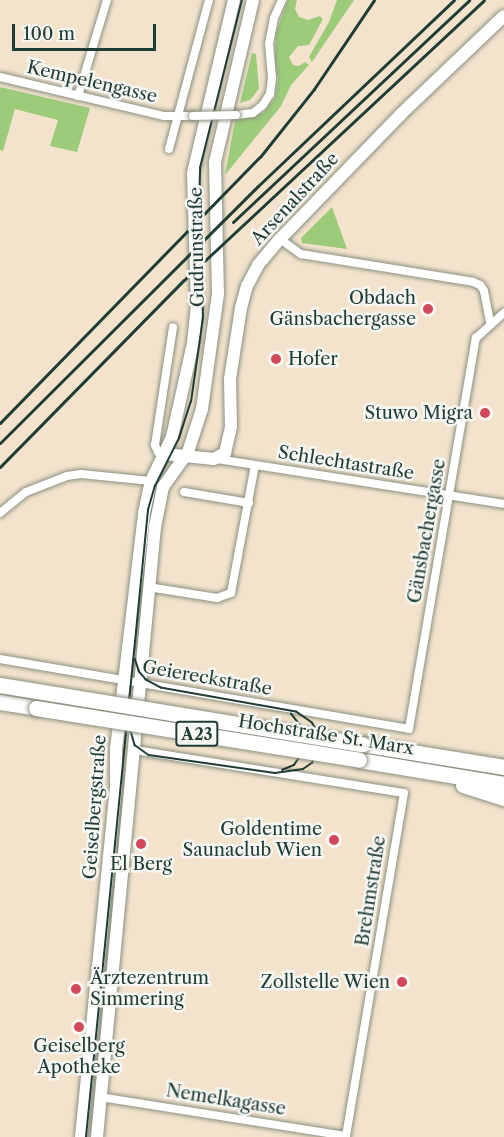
<!DOCTYPE html>
<html>
<head>
<meta charset="utf-8">
<style>
	body { margin:0 }
	#map { position:relative; width:504px; height:1137px; overflow:hidden; background:#f3e3cc; font-family:"Libre Caslon Text",serif }
	div>[style] { position:absolute }
	.green>* { inset:0; background:#9ccb7a }
	.roads { filter:drop-shadow(0 0 2px #899080) drop-shadow(0 0 2px #899080) }
	.street>* { height:8px; margin:-4px; padding:0 4px; transform-origin:4px; border-radius:4px; background:#fff }
	.secondary>* { height:12px; margin:-6px; padding:0 6px; transform-origin:6px; border-radius:6px; background:#fff }
	.highway>* { height:15px; margin:-7.5px; padding:0 7.5px; transform-origin:7.5px; border-radius:7.5px; background:#fff }
	.tram>* { height:1.5px; margin:-0.75px; padding:0 0.75px; transform-origin:0.75px; border-radius:0.75px; background:#1f3d34 }
	.rail>* { height:3px; margin:-1.5px; padding:0 1.5px; transform-origin:1.5px; border-radius:1.5px; background:#1f3d34 }
	.bridges { filter:drop-shadow(0 0 2px #899080) drop-shadow(0 0 2px #899080) }
	.street-bridge>* { height:8px; margin:-4px; padding:0 4px; transform-origin:4px; border-radius:4px; background:#fff }
	.highway-bridge>* { height:15px; margin:-7.5px; padding:0 7.5px; transform-origin:7.5px; border-radius:7.5px; background:#fff }
	.dots>* { width:16px; height:16px; translate:-50% -50%; box-sizing:border-box; border:3px solid #f6f6f2; border-radius:50% }
	span { translate:-50% -50%; white-space:nowrap; text-align:center; line-height:1.15; -webkit-text-stroke:5px #f6f6f2; paint-order:stroke }
	.shield-label span { padding:2px 4px; background:#f6f6f2; border:2px solid; border-radius:4px; -webkit-text-stroke-width:0 }
	.shield-label { font-size:16px; color:#1f3d34; font-weight:700 }
	.street-label { font-size:18px; color:#1f3d34 }
	.poi-label { font-size:18px; color:#1f3d34 }
	.right { translate:-100% -50%; text-align:right }
	.left { translate:0 -50%; text-align:left }
	.scale { position:absolute; left:12px; top:24px; width:144px; height:27px; box-sizing:border-box; border:3px solid #1f3d34; border-top:0; padding-left:8px; font-size:18px; line-height:21px; white-space:nowrap; color:#1f3d34; -webkit-text-stroke:4px #f6f6f2; paint-order:stroke }
</style>
</head>
<body>
<div id="map">
	<div class="green">
		<i style="clip-path:polygon(288px 0,297px 0,295px 9px,299px 17px,308px 20px,320px 16px,323px 19px,309px 45px,298px 46px,289px 57px,293px 65px,299px 66px,305px 62px,309px 65px,291px 85px,281px 106px,225px 175px,235px 121px,263px 113px,275px 98px,278px 80px,275px 59px,276px 33px)"></i>
		<i style="clip-path:polygon(337px 0,354px 0,312px 62px,309px 57px,329px 22px)"></i>
		<i style="clip-path:polygon(252px 53px,256px 54px,259px 89px,250px 100px,240px 103px)"></i>
		<i style="clip-path:polygon(0 87px,90px 108px,77px 152px,50px 146px,58px 120px,15px 109px,3px 151px,0 150px)"></i>
		<i style="clip-path:polygon(332px 207px,347px 249px,302px 243px,301px 238px)"></i>
	</div>
	<div class="roads">
		<div class="street">
			<i style="left:0;top:77px;width:169px;rotate:13.4deg"></i>
			<i style="left:164px;top:116px;width:29px"></i>
			<i style="left:78px;top:96px;width:100px;rotate:-73.2deg"></i>
			<i style="left:236px;top:115px;width:17px;rotate:-7deg"></i>
			<i style="left:253px;top:113px;width:13px;rotate:-39deg"></i>
			<i style="left:263px;top:105px;width:13px;rotate:-58deg"></i>
			<i style="left:270px;top:94px;width:16px;rotate:-83deg"></i>
			<i style="left:272px;top:78px;width:34px;rotate:-95deg"></i>
			<i style="left:269px;top:44px;width:26px;rotate:-79deg"></i>
			<i style="left:274px;top:18px;width:20px;rotate:-66deg"></i>
			<i style="left:169px;top:149px;width:154px;rotate:-75deg"></i>
			<i style="left:280px;top:239px;width:26px;rotate:36deg"></i>
			<i style="left:301px;top:254px;width:174px;rotate:9.2deg"></i>
			<i style="left:473px;top:282px;width:8px;rotate:23deg"></i>
			<i style="left:480px;top:285px;width:7px;rotate:56deg"></i>
			<i style="left:484px;top:291px;width:33px;rotate:79deg"></i>
			<i style="left:165px;top:454px;width:7px;rotate:-164deg"></i>
			<i style="left:158px;top:452px;width:8px;rotate:-113deg"></i>
			<i style="left:155px;top:445px;width:119px;rotate:-81.3deg"></i>
			<i style="left:217px;top:459px;width:291px;rotate:8.9deg"></i>
			<i style="left:184px;top:492px;width:66px;rotate:9.6deg"></i>
			<i style="left:0;top:513px;width:33px;rotate:-39deg"></i>
			<i style="left:26px;top:492px;width:44px;rotate:-21.3deg"></i>
			<i style="left:67px;top:476px;width:14px;rotate:-8deg"></i>
			<i style="left:81px;top:474px;width:70px;rotate:5.7deg"></i>
			<i style="left:148px;top:587px;width:70px;rotate:9.1deg"></i>
			<i style="left:217px;top:598px;width:15px;rotate:-20deg"></i>
			<i style="left:231px;top:593px;width:130px;rotate:-79.4deg"></i>
			<i style="left:0;top:659px;width:415px;rotate:9.7deg"></i>
			<i style="left:409px;top:729px;width:397px;rotate:-80.3deg"></i>
			<i style="left:476px;top:338px;width:38px;rotate:-42deg"></i>
			<i style="left:135px;top:750px;width:272px;rotate:9.1deg"></i>
			<i style="left:404px;top:793px;width:349px;rotate:99.6deg"></i>
			<i style="left:100px;top:1097px;width:249px;rotate:9deg"></i>
		</div>
		<div class="secondary">
			<i style="left:165px;top:454px;width:49px;rotate:5.8deg"></i>
			<i style="left:214px;top:459px;width:13px;rotate:-29deg"></i>
			<i style="left:225px;top:453px;width:27px;rotate:-77deg"></i>
			<i style="left:231px;top:427px;width:48px;rotate:-91.2deg"></i>
			<i style="left:230px;top:379px;width:72px;rotate:-81.2deg"></i>
			<i style="left:241px;top:308px;width:23px;rotate:-75deg"></i>
			<i style="left:247px;top:286px;width:24px;rotate:-62deg"></i>
			<i style="left:258px;top:265px;width:34px;rotate:-50deg"></i>
			<i style="left:280px;top:239px;width:174px;rotate:-45.9deg"></i>
			<i style="left:401px;top:114px;width:142px;rotate:-43.6deg"></i>
			<i style="left:81px;top:1137px;width:355px;rotate:-84.3deg"></i>
			<i style="left:116px;top:784px;width:35px;rotate:-90deg"></i>
			<i style="left:116px;top:749px;width:238px;rotate:-83.2deg"></i>
			<i style="left:144px;top:513px;width:33px;rotate:-78deg"></i>
			<i style="left:151px;top:481px;width:49px;rotate:-64.5deg"></i>
			<i style="left:172px;top:437px;width:96px;rotate:-77.4deg"></i>
			<i style="left:193px;top:343px;width:36px;rotate:-84deg"></i>
			<i style="left:197px;top:307px;width:134px;rotate:-91.7deg"></i>
			<i style="left:193px;top:173px;width:178px;rotate:-76.7deg"></i>
			<i style="left:97px;top:1137px;width:613px;rotate:-84.57deg"></i>
			<i style="left:155px;top:527px;width:41px;rotate:-78.7deg"></i>
			<i style="left:163px;top:487px;width:43px;rotate:-54.5deg"></i>
			<i style="left:188px;top:452px;width:45px;rotate:-72deg"></i>
			<i style="left:202px;top:409px;width:116px;rotate:-82.1deg"></i>
			<i style="left:218px;top:294px;width:132px;rotate:-91.3deg"></i>
			<i style="left:215px;top:162px;width:166px;rotate:-76.8deg"></i>
		</div>
		<div class="highway">
			<i style="left:0;top:702px;width:36px;rotate:9deg"></i>
			<i style="left:362px;top:744px;width:144px;rotate:9.2deg"></i>
			<i style="left:359px;top:760px;width:147px;rotate:9.4deg"></i>
			<i style="left:463px;top:785px;width:43px;rotate:17.6deg"></i>
		</div>
	</div>
	<div class="tram">
		<i style="left:131px;top:731px;width:15px;rotate:74deg"></i>
		<i style="left:135px;top:745px;width:17px;rotate:36deg"></i>
		<i style="left:149px;top:755px;width:127px;rotate:8.1deg"></i>
		<i style="left:275px;top:773px;width:28px;rotate:-8deg"></i>
		<i style="left:303px;top:769px;width:11px;rotate:-34deg"></i>
		<i style="left:312px;top:763px;width:17px;rotate:-66deg"></i>
		<i style="left:319px;top:747px;width:14px;rotate:-94deg"></i>
		<i style="left:318px;top:733px;width:12px;rotate:-121deg"></i>
		<i style="left:312px;top:723px;width:19px;rotate:-145deg"></i>
		<i style="left:296px;top:712px;width:137px;rotate:-169.9deg"></i>
		<i style="left:161px;top:688px;width:17px;rotate:-152deg"></i>
		<i style="left:146px;top:680px;width:11px;rotate:-131deg"></i>
		<i style="left:139px;top:672px;width:13px;rotate:-108deg"></i>
		<i style="left:282px;top:770px;width:13px;rotate:-23deg"></i>
		<i style="left:294px;top:765px;width:19px;rotate:-55deg"></i>
		<i style="left:305px;top:749px;width:20px;rotate:-96deg"></i>
		<i style="left:303px;top:729px;width:19px;rotate:-129deg"></i>
		<i style="left:86px;top:1137px;width:630px;rotate:-84.35deg"></i>
		<i style="left:148px;top:510px;width:25px;rotate:-74deg"></i>
		<i style="left:155px;top:486px;width:54px;rotate:-63.4deg"></i>
		<i style="left:179px;top:438px;width:38px;rotate:-72deg"></i>
		<i style="left:191px;top:402px;width:85px;rotate:-81.9deg"></i>
		<i style="left:203px;top:318px;width:117px;rotate:-92deg"></i>
		<i style="left:199px;top:201px;width:33px;rotate:-88deg"></i>
		<i style="left:200px;top:168px;width:173px;rotate:-76deg"></i>
	</div>
	<div class="rail">
		<i style="left:233px;top:222px;width:324px;rotate:-43.2deg"></i>
		<i style="left:0;top:423px;width:372px;rotate:-45.7deg"></i>
		<i style="left:260px;top:157px;width:87px;rotate:-51.5deg"></i>
		<i style="left:314px;top:89px;width:107px;rotate:-56deg"></i>
		<i style="left:0;top:443px;width:364px;rotate:-44.9deg"></i>
		<i style="left:258px;top:186px;width:270px;rotate:-43.5deg"></i>
		<i style="left:0;top:467px;width:262px;rotate:-45.5deg"></i>
		<i style="left:184px;top:280px;width:410px;rotate:-43deg"></i>
	</div>
	<div class="bridges">
		<div class="street-bridge">
			<i style="left:193px;top:116px;width:43px;rotate:-1.3deg"></i>
		</div>
		<div class="highway-bridge">
			<i style="left:0;top:685px;width:367px;rotate:9.3deg"></i>
			<i style="left:36px;top:708px;width:327px;rotate:9.1deg"></i>
		</div>
	</div>
	<div class="dots">
		<i style="left:428px;top:309px;background:#d1495b"></i>
		<i style="left:276px;top:359px;background:#d1495b"></i>
		<i style="left:485px;top:413px;background:#d1495b"></i>
		<i style="left:334px;top:840px;background:#d1495b"></i>
		<i style="left:141px;top:844px;background:#d1495b"></i>
		<i style="left:402px;top:982px;background:#d1495b"></i>
		<i style="left:76px;top:989px;background:#d1495b"></i>
		<i style="left:79px;top:1027px;background:#d1495b"></i>
	</div>
	<div class="shield-label">
		<span style="left:197px;top:734px">A23</span>
	</div>
	<div class="street-label">
		<span style="left:92px;top:82px;rotate:13deg">Kempelengasse</span>
		<span style="left:295px;top:199px;rotate:-47deg">Arsenalstraße</span>
		<span style="left:197px;top:247px;rotate:-91deg">Gudrunstraße</span>
		<span style="left:346px;top:463px;rotate:9deg">Schlechtastraße</span>
		<span style="left:427px;top:531px;rotate:-80deg">Gänsbachergasse</span>
		<span style="left:207px;top:678px;rotate:10deg">Geiereckstraße</span>
		<span style="left:326px;top:735px;rotate:9deg">Hochstraße St. Marx</span>
		<span style="left:95px;top:807px;rotate:-86deg">Geiselbergstraße</span>
		<span style="left:371px;top:891px;rotate:-81deg">Brehmstraße</span>
		<span style="left:226px;top:1100px;rotate:9deg">Nemelkagasse</span>
	</div>
	<div class="poi-label">
		<span class="right" style="left:416px;top:309px">Obdach<br>Gänsbachergasse</span>
		<span class="left" style="left:288px;top:359px">Hofer</span>
		<span class="right" style="left:473px;top:413px">Stuwo Migra</span>
		<span class="right" style="left:322px;top:840px">Goldentime<br>Saunaclub Wien</span>
		<span style="left:141px;top:864px">El Berg</span>
		<span class="left" style="left:90px;top:989px">Ärztezentrum<br>Simmering</span>
		<span class="right" style="left:390px;top:982px">Zollstelle Wien</span>
		<span style="left:79px;top:1057px">Geiselberg<br>Apotheke</span>
	</div>
	<div class="scale">100 m</div>
</div>
</body>
</html>
